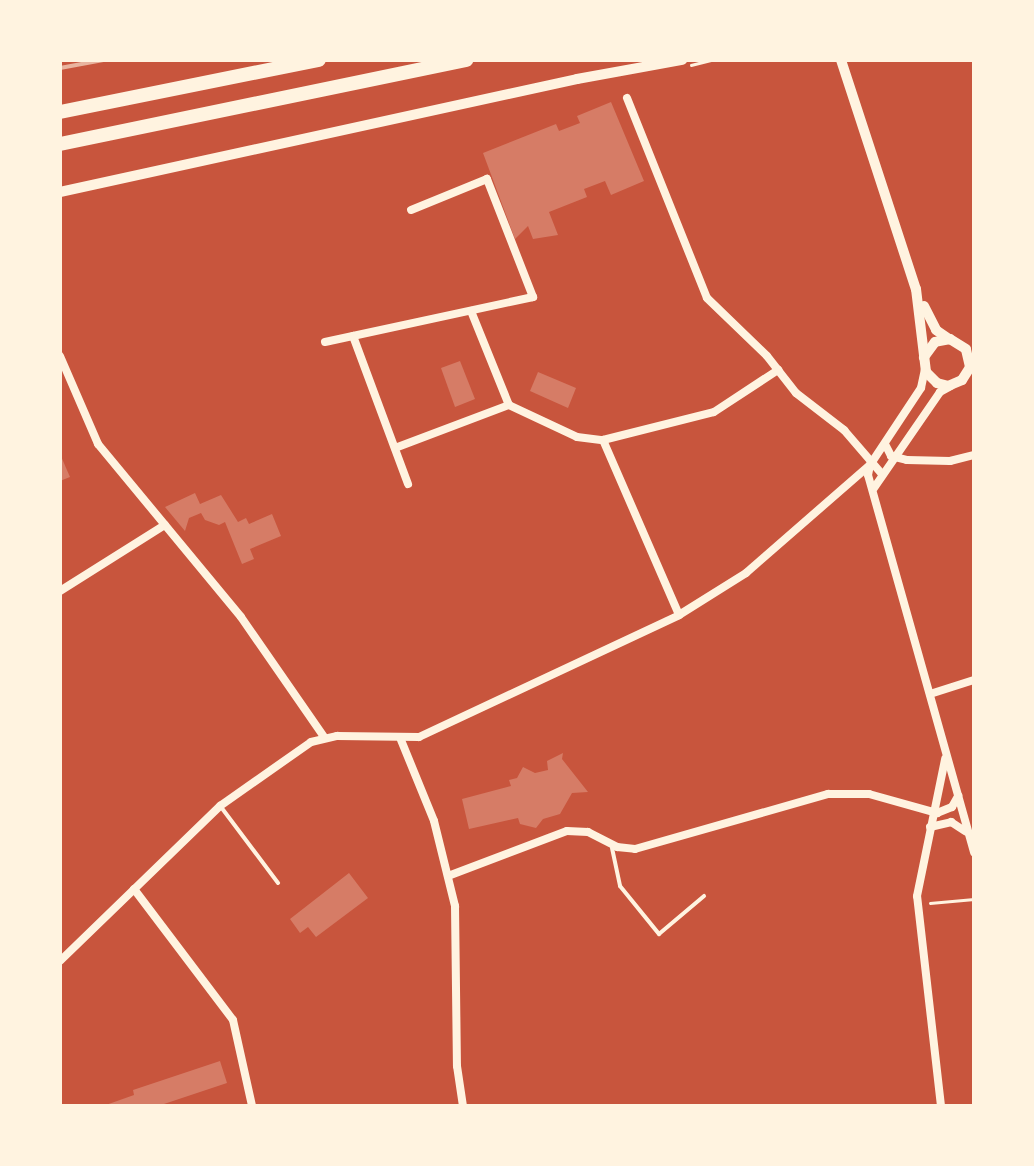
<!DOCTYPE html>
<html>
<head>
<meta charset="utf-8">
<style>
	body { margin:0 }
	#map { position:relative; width:1034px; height:1166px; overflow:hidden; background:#c8553d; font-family:"Space Grotesk",sans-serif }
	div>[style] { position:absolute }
	.building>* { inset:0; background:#d67c66 }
	.path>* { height:2.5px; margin:-1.25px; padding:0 1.25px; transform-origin:1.25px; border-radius:1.25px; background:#fff3e0 }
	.service>* { height:4px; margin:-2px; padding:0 2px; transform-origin:2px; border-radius:2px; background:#fff3e0 }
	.minor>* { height:8px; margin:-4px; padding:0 4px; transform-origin:4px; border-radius:4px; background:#fff3e0 }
	.tertiary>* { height:10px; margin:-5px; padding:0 5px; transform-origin:5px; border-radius:5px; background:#fff3e0 }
	.motorway>* { height:14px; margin:-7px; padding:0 7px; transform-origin:7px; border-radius:7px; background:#fff3e0 }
	.rail>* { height:4px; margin:-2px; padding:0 2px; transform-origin:2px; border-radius:2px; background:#e9b49f }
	span { translate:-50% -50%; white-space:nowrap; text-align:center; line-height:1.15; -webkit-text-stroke:9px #fff3e0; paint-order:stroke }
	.frame { position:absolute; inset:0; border:62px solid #fff3e0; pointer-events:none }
</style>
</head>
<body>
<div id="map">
	<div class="building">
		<i style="clip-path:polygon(611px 102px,644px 181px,611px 195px,605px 181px,584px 189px,587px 197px,549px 212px,558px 235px,533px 239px,528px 226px,515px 239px,483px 153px,556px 124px,559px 131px,580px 123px,577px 116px)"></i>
		<i style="clip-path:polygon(460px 361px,475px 399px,455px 407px,441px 368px)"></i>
		<i style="clip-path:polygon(538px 372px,576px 388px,568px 408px,530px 391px)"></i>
		<i style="clip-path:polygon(60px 454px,70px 477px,60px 481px)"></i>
		<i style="clip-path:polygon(195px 493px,200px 504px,221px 495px,238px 522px,246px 518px,249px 524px,272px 514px,281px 536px,250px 549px,254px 559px,242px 564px,225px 522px,219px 525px,205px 520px,201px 513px,189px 518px,185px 531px,165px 507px)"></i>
		<i style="clip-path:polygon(563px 753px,562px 759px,588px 792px,572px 793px,560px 814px,543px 819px,536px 828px,520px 824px,518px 818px,469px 829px,462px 799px,511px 786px,509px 780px,517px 778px,523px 767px,535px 773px,548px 770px,547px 761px)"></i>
		<i style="clip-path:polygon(349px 873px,368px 898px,316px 937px,308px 927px,300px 933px,290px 919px)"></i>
		<i style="clip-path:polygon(220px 1061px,227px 1083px,158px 1106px,103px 1106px,134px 1095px,133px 1090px)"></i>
	</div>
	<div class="path">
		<i style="left:691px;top:65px;width:21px;rotate:-14deg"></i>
		<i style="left:930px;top:903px;width:44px;rotate:-5.2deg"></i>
	</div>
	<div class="service">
		<i style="left:221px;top:807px;width:95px;rotate:53.1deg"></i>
		<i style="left:612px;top:848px;width:39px;rotate:78deg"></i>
		<i style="left:620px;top:886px;width:62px;rotate:50.9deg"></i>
		<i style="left:659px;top:934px;width:59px;rotate:-40.2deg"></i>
	</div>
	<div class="minor">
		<i style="left:627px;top:98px;width:215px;rotate:68.2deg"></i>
		<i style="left:707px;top:298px;width:83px;rotate:44deg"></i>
		<i style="left:767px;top:356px;width:47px;rotate:51.9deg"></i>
		<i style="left:796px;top:393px;width:61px;rotate:37.6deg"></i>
		<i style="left:844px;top:430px;width:57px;rotate:49.3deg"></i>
		<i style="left:471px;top:311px;width:101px;rotate:68deg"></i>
		<i style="left:353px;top:336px;width:158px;rotate:69.6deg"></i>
		<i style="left:325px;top:342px;width:213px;rotate:-12.2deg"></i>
		<i style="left:533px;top:297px;width:127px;rotate:-111.3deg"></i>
		<i style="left:487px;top:179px;width:82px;rotate:157.8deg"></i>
		<i style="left:60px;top:356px;width:96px;rotate:66.6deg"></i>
		<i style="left:98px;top:444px;width:224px;rotate:50.4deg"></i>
		<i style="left:241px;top:617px;width:146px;rotate:55.3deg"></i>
		<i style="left:925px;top:369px;width:19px;rotate:102deg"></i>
		<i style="left:921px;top:388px;width:92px;rotate:123.5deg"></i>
		<i style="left:870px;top:465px;width:10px;rotate:101deg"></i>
		<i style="left:868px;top:475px;width:392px;rotate:74.3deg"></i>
		<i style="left:603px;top:440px;width:114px;rotate:-14.2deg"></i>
		<i style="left:714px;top:412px;width:77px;rotate:-33.3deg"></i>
		<i style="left:885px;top:444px;width:13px;rotate:63deg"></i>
		<i style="left:891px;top:456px;width:16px;rotate:14deg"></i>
		<i style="left:907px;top:460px;width:43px;rotate:1.3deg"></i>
		<i style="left:950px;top:461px;width:25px;rotate:-14deg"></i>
		<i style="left:395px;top:448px;width:122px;rotate:-20.7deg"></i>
		<i style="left:509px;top:405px;width:75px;rotate:25.2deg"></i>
		<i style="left:577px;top:437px;width:26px;rotate:7deg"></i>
		<i style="left:603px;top:440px;width:191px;rotate:66.5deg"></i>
		<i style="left:874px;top:488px;width:116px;rotate:-55.5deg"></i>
		<i style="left:940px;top:392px;width:13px;rotate:-29deg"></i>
		<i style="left:60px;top:591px;width:124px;rotate:-32.2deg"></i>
		<i style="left:930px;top:694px;width:46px;rotate:-17.7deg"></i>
		<i style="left:401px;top:740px;width:87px;rotate:67.8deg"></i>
		<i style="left:434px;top:821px;width:88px;rotate:76.1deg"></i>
		<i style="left:455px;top:906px;width:160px;rotate:89.3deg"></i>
		<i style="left:457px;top:1066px;width:40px;rotate:81.5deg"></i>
		<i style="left:930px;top:827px;width:22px;rotate:-13deg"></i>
		<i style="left:951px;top:822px;width:17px;rotate:33deg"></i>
		<i style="left:448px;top:876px;width:127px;rotate:-20.7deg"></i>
		<i style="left:567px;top:831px;width:21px;rotate:3deg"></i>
		<i style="left:588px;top:832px;width:33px;rotate:27deg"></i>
		<i style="left:617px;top:847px;width:18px;rotate:6deg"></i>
		<i style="left:635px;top:849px;width:201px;rotate:-15.9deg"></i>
		<i style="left:828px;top:794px;width:41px"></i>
		<i style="left:869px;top:794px;width:71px;rotate:15.6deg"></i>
		<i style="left:937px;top:813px;width:16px;rotate:-22deg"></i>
		<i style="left:952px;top:807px;width:13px;rotate:-61deg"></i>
		<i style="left:134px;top:889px;width:164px;rotate:52.9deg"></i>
		<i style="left:233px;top:1020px;width:88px;rotate:77.5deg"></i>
		<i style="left:60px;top:961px;width:223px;rotate:-44.1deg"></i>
		<i style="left:220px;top:806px;width:111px;rotate:-35.1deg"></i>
		<i style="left:311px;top:742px;width:27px;rotate:-13deg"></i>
		<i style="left:337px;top:736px;width:82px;rotate:0.7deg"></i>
		<i style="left:419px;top:737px;width:287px;rotate:-25.1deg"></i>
		<i style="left:679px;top:615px;width:79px;rotate:-32.1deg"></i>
		<i style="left:746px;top:573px;width:164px;rotate:-41.1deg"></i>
		<i style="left:941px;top:1106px;width:211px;rotate:-96.5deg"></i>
		<i style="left:917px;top:896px;width:140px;rotate:-78.4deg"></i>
	</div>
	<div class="tertiary">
		<i style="left:841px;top:60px;width:241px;rotate:71.9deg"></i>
		<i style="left:916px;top:289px;width:84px;rotate:83.1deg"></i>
		<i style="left:926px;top:372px;width:16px;rotate:45deg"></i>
		<i style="left:937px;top:383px;width:11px;rotate:15deg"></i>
		<i style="left:948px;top:386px;width:15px;rotate:-23deg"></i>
		<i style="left:962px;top:380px;width:15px;rotate:-58deg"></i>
		<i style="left:970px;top:367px;width:18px;rotate:-103deg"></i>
		<i style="left:966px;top:349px;width:19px;rotate:-148deg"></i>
		<i style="left:950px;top:339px;width:15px;rotate:169deg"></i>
		<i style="left:935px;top:342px;width:19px;rotate:126deg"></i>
		<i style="left:60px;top:192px;width:529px;rotate:-12.33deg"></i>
		<i style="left:577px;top:79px;width:107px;rotate:-10.3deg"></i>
		<i style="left:924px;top:306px;width:27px;rotate:63deg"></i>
		<i style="left:936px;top:330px;width:16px;rotate:35deg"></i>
	</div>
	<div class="motorway">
		<i style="left:60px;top:112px;width:264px;rotate:-11.4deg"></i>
		<i style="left:60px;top:144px;width:415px;rotate:-11.7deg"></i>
	</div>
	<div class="rail">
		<i style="left:60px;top:68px;width:44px;rotate:-10.5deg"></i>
	</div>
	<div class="frame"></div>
</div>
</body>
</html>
